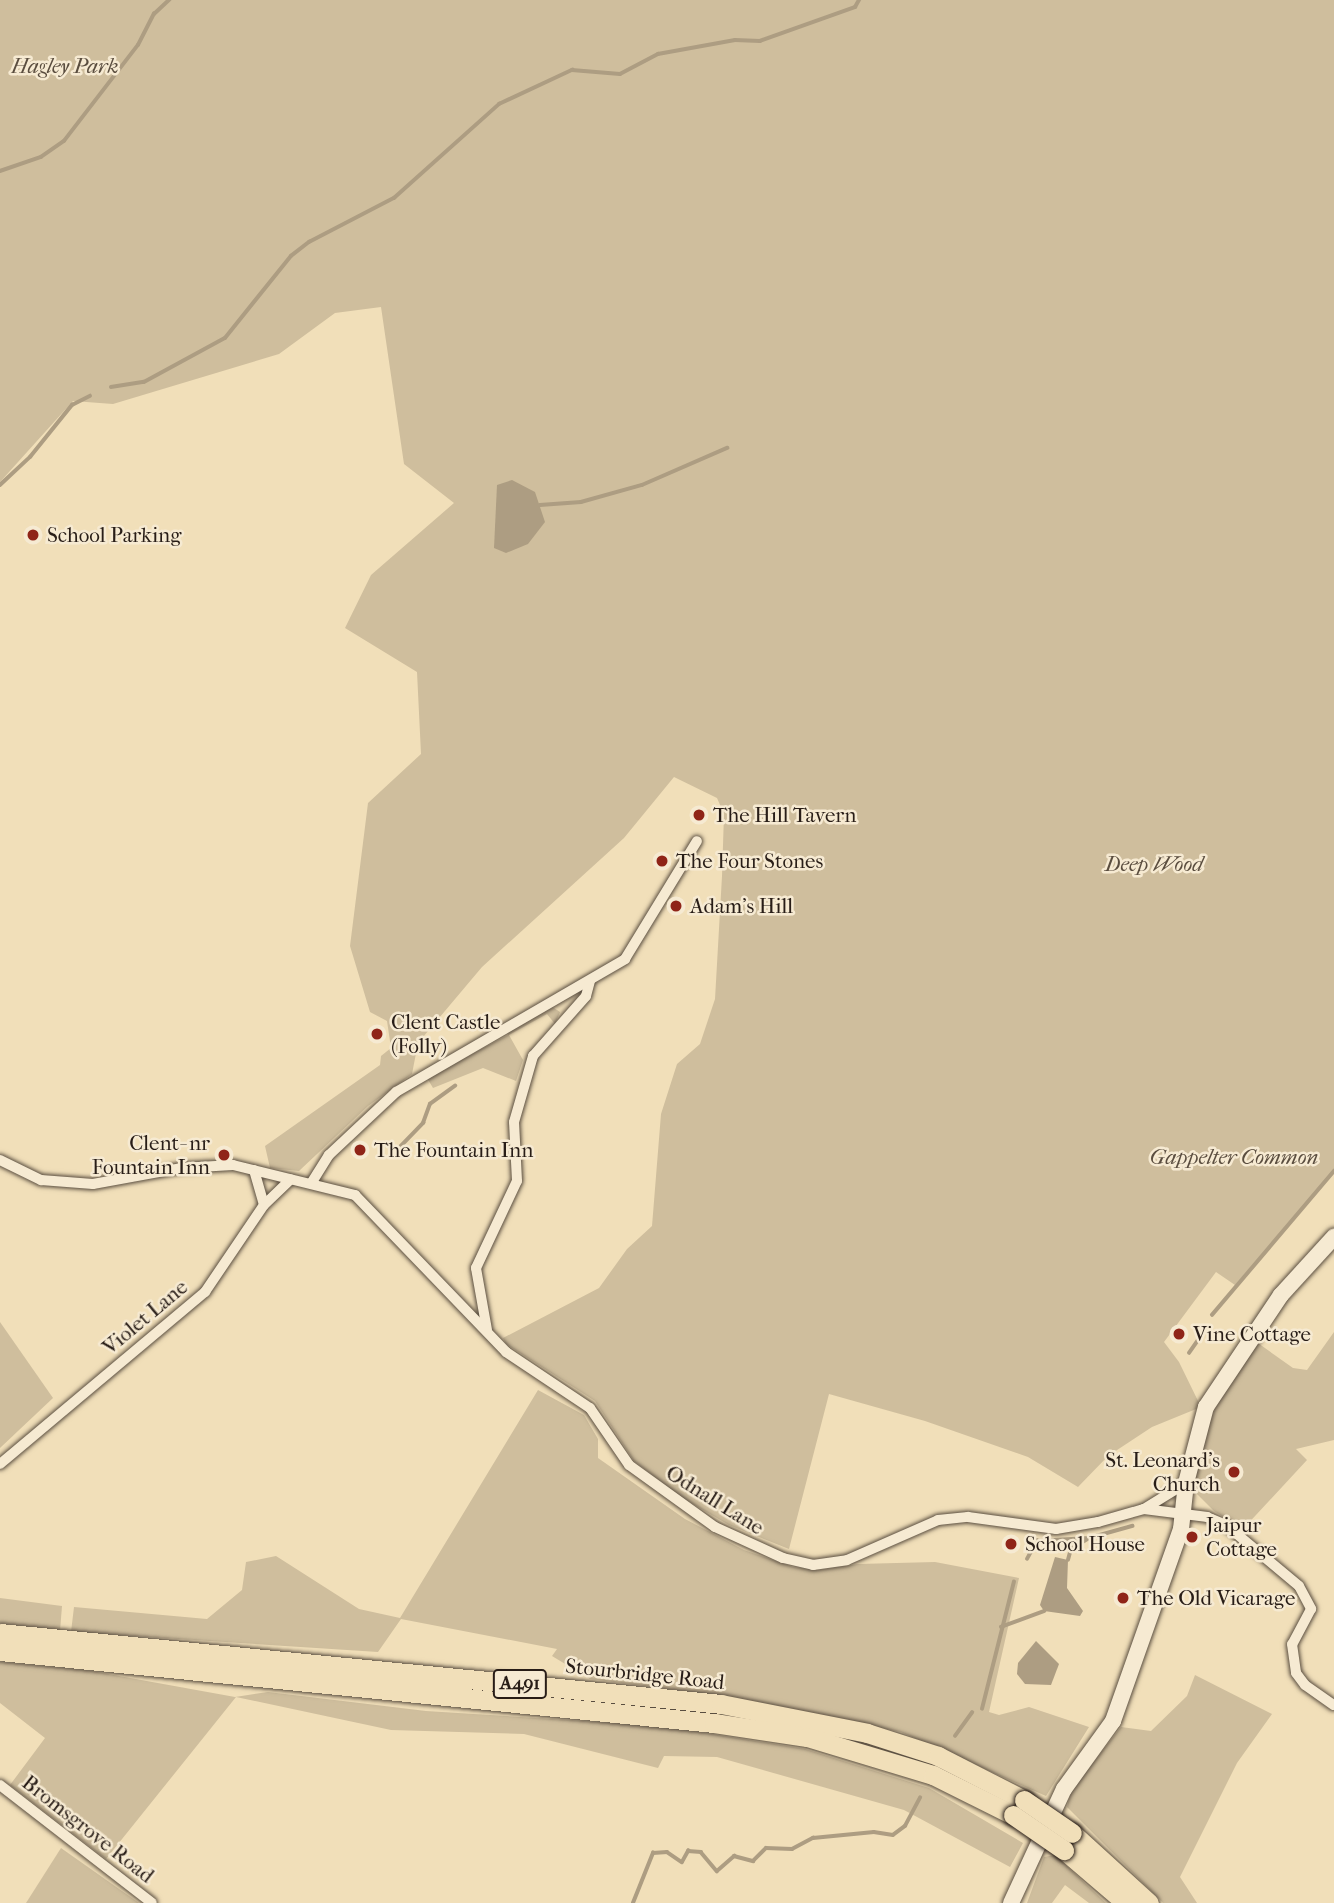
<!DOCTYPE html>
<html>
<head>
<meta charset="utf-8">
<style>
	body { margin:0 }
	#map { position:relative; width:1334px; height:1903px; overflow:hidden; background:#f1dfb9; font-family:"IM FELL French Canon",serif }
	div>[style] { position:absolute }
	.green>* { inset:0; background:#cfbe9d }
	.water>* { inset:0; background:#ad9d82 }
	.stream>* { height:3.5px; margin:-1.75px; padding:0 1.75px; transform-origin:1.75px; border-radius:1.75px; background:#ad9d82 }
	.roads { filter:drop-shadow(0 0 2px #5a4e40) drop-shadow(0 0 2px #5a4e40) }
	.street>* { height:10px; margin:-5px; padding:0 5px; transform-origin:5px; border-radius:5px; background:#f6ead2 }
	.secondary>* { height:16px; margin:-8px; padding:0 8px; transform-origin:8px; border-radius:8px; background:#f6ead2 }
	.highway>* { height:19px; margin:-9.5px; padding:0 9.5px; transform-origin:9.5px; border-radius:9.5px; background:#f1dfb9 }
	.bridges { filter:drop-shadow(0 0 2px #281d17) drop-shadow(0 0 2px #281d17) }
	.highway-bridge>* { height:19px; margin:-9.5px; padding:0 9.5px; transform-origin:9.5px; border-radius:9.5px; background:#f1dfb9 }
	.dots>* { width:19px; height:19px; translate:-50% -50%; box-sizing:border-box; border:4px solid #f6ead2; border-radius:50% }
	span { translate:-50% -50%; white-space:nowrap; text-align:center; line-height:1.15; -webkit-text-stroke:5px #f6ead2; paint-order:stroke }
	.shield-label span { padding:2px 5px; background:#f6ead2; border:2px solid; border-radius:5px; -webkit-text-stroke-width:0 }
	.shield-label { font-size:19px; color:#281d17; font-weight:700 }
	.park-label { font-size:21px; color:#5a4d3f; font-style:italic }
	.poi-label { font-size:21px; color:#281d17 }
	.left { translate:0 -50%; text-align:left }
	.right { translate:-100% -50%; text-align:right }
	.street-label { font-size:21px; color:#281d17 }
</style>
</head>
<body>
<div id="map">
	<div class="green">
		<i style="clip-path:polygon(0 0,1334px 0,1334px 1171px,1235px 1285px,1216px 1272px,1164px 1342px,1179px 1362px,1201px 1407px,1152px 1427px,1108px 1456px,1078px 1487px,1028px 1457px,925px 1421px,829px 1394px,789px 1549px,729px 1525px,681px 1497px,634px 1461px,595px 1401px,506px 1344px,503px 1338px,599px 1288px,627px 1249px,652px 1226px,661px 1114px,677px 1064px,700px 1044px,715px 999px,722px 876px,724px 814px,717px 798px,674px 777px,624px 838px,482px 967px,418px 1043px,412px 1074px,368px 1106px,299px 1171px,270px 1168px,265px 1146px,380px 1065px,381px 1056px,391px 1048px,387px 1021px,370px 1012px,350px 946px,368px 803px,421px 754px,417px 672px,345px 628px,371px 575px,454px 503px,404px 464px,381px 307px,335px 313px,279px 354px,113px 404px,73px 401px,0 482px)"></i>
		<i style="clip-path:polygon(551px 1006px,560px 1012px,555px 1024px,547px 1014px,509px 1035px,523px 1060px,516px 1081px,483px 1068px,433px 1088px,427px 1078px,508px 1035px,507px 1031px)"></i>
		<i style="clip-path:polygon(0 1322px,53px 1398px,0 1448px)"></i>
		<i style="clip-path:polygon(1334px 1332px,1334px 1440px,1296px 1449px,1307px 1460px,1243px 1529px,1214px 1511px,1193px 1490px,1194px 1464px,1217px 1403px,1255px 1341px,1293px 1368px,1307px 1370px)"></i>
		<i style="clip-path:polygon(538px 1390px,584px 1415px,598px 1439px,598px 1458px,685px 1519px,744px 1550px,793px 1567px,818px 1570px,858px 1564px,935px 1562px,1019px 1578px,989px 1712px,999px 1715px,1029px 1707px,1089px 1727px,1046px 1796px,901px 1732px,724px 1696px,590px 1679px,552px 1656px,557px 1649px,401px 1619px,378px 1652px,71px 1632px,74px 1607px,207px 1619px,242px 1590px,246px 1562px,276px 1556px,359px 1609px,400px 1618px)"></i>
		<i style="clip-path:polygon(0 1598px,62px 1606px,60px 1631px,0 1623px)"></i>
		<i style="clip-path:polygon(0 1662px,86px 1670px,235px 1697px,268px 1692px,426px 1711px,662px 1726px,805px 1749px,929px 1788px,1023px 1843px,1010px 1867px,904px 1810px,717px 1757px,664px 1756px,658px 1768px,524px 1734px,391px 1730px,236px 1697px,106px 1859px,10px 1785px,45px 1738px,0 1703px)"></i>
		<i style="clip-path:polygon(1195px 1675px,1272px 1714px,1237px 1763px,1180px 1877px,1197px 1903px,1163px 1903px,1067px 1807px,1071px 1791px,1121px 1727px,1151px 1731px,1187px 1696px)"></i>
		<i style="clip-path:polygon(61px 1848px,139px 1903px,26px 1903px)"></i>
		<i style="clip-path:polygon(1055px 1855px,1106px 1903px,1089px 1903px,1065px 1885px,1052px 1903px,1027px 1903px,1044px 1857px)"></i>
	</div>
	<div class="water">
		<i style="clip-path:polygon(512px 480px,535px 492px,545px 522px,528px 544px,506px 553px,494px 548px,497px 485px)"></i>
		<i style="clip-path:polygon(1055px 1557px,1068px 1560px,1067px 1588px,1083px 1611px,1080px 1616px,1044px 1611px,1040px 1605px)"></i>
		<i style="clip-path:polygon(1036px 1641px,1059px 1664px,1051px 1685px,1025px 1684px,1017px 1674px,1018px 1663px)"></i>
	</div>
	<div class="stream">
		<i style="left:0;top:171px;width:43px;rotate:-18.9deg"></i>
		<i style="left:41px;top:157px;width:28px;rotate:-35deg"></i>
		<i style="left:64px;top:141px;width:121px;rotate:-52.4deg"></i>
		<i style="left:138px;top:45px;width:35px;rotate:-63deg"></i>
		<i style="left:154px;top:14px;width:21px;rotate:-43deg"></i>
		<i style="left:111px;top:387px;width:33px;rotate:-9deg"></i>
		<i style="left:144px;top:382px;width:92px;rotate:-28.5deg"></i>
		<i style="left:225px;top:338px;width:105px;rotate:-51.2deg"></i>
		<i style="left:291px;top:256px;width:23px;rotate:-38deg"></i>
		<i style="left:309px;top:242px;width:96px;rotate:-27.4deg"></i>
		<i style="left:394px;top:198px;width:141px;rotate:-41.8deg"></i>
		<i style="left:499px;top:104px;width:81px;rotate:-25deg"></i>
		<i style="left:572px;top:70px;width:48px;rotate:4.8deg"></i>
		<i style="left:620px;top:74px;width:43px;rotate:-27.8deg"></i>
		<i style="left:658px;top:54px;width:78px;rotate:-10.3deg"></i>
		<i style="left:735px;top:40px;width:25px;rotate:2deg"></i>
		<i style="left:760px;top:41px;width:101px;rotate:-19.7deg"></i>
		<i style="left:855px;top:7px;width:8px;rotate:-60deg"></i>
		<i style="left:0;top:485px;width:41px;rotate:-43deg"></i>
		<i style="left:30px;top:457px;width:67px;rotate:-51.1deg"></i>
		<i style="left:72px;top:405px;width:20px;rotate:-27deg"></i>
		<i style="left:540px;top:505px;width:41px;rotate:-4.2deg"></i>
		<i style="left:581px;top:502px;width:63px;rotate:-15.6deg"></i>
		<i style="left:642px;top:485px;width:93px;rotate:-23.5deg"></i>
		<i style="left:399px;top:1148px;width:35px;rotate:-46deg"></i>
		<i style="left:423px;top:1123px;width:20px;rotate:-70deg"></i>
		<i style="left:430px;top:1104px;width:31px;rotate:-36deg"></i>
		<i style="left:1212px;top:1315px;width:189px;rotate:-49.7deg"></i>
		<i style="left:1189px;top:1353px;width:29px;rotate:-55deg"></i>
		<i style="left:1027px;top:1559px;width:21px;rotate:-61deg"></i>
		<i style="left:1037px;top:1541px;width:52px;rotate:-3.3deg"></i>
		<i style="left:1089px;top:1538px;width:45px;rotate:-15.6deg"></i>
		<i style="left:1068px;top:1560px;width:11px;rotate:-75deg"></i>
		<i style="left:1071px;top:1549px;width:21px;rotate:-31deg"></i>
		<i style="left:1001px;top:1627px;width:46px;rotate:-20.4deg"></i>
		<i style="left:982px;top:1709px;width:131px;rotate:-75.9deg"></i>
		<i style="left:955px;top:1736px;width:29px;rotate:-54deg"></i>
		<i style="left:633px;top:1903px;width:54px;rotate:-68.2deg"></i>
		<i style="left:653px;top:1853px;width:14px;rotate:-4deg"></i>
		<i style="left:667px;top:1852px;width:18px;rotate:34deg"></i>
		<i style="left:682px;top:1862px;width:13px;rotate:-61deg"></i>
		<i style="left:688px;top:1851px;width:13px;rotate:4deg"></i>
		<i style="left:701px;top:1852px;width:25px;rotate:50deg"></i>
		<i style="left:717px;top:1871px;width:23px;rotate:-41deg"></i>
		<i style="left:734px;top:1856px;width:20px;rotate:15deg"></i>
		<i style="left:753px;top:1861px;width:18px;rotate:-45deg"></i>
		<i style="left:766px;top:1848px;width:26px;rotate:2deg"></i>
		<i style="left:792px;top:1849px;width:24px;rotate:-28deg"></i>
		<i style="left:813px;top:1838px;width:61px;rotate:-5.6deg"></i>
		<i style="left:874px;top:1832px;width:19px;rotate:9deg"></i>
		<i style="left:893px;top:1835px;width:15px;rotate:-37deg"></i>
		<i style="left:905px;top:1826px;width:32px;rotate:-62deg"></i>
	</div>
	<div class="roads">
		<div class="street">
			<i style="left:0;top:1160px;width:46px;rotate:26deg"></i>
			<i style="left:41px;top:1180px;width:52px;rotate:4.4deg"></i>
			<i style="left:93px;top:1184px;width:89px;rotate:-10.3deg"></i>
			<i style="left:181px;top:1168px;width:52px;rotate:-3.3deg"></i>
			<i style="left:233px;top:1165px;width:126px;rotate:13.8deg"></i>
			<i style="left:355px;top:1195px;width:218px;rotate:46.1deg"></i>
			<i style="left:506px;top:1352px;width:101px;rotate:33.7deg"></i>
			<i style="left:590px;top:1408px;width:69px;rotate:55.6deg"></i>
			<i style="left:629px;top:1465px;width:106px;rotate:35.8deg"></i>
			<i style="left:715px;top:1527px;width:75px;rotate:24.5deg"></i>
			<i style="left:783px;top:1558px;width:31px;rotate:13deg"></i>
			<i style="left:813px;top:1565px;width:34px;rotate:-8deg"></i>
			<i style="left:847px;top:1560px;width:99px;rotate:-23.7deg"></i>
			<i style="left:938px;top:1520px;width:30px;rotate:-6deg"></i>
			<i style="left:968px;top:1517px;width:89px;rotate:7.8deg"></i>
			<i style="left:1056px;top:1529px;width:43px;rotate:-9.5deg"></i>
			<i style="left:1098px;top:1522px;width:48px;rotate:-15.8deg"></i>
			<i style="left:1144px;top:1509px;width:49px;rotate:-31.8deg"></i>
			<i style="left:254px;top:1170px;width:36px;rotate:74deg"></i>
			<i style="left:312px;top:1182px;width:32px;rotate:-58deg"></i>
			<i style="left:329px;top:1155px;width:92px;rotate:-43.2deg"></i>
			<i style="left:396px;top:1092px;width:265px;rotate:-30.1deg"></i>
			<i style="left:625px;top:959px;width:138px;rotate:-58.6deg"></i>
			<i style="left:487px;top:1330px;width:63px;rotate:-100.1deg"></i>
			<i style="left:476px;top:1268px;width:96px;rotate:-64.8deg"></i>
			<i style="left:517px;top:1181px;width:59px;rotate:-92.9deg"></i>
			<i style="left:514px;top:1122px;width:69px;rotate:-73.9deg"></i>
			<i style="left:533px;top:1056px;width:80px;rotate:-48.5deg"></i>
			<i style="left:586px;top:996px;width:16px;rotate:-75deg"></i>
			<i style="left:0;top:1464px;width:268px;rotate:-40deg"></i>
			<i style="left:205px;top:1292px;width:105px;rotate:-55.9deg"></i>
			<i style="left:264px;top:1205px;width:37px;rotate:-44deg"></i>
			<i style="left:1144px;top:1509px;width:64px;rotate:7.2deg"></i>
			<i style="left:1207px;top:1517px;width:21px;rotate:23deg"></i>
			<i style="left:1226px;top:1525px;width:95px;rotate:39.9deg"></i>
			<i style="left:1299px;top:1586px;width:26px;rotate:62deg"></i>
			<i style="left:1311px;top:1609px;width:40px;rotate:118deg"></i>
			<i style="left:1292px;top:1644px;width:29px;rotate:82deg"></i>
			<i style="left:1296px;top:1673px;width:15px;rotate:53deg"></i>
			<i style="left:1305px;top:1685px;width:35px;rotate:35deg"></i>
			<i style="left:0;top:1785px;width:192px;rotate:37.8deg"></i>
		</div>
		<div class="secondary">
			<i style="left:1011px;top:1903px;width:126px;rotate:-65.1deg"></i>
			<i style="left:1064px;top:1789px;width:84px;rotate:-54.2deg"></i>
			<i style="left:1113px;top:1721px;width:204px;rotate:-70.5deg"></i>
			<i style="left:1181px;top:1529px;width:46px;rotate:-83.8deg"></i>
			<i style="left:1186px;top:1483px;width:79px;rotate:-75.3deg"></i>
			<i style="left:1206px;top:1407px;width:135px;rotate:-56.2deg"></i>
			<i style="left:1281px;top:1295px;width:79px;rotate:-47.6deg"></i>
		</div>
		<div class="highway">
			<i style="left:0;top:1633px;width:724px;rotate:5.62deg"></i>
			<i style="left:721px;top:1704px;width:149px;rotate:11.2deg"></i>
			<i style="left:867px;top:1733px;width:75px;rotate:17.9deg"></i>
			<i style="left:938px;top:1756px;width:97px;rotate:27.1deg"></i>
			<i style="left:0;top:1651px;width:718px;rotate:5.76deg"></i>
			<i style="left:714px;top:1723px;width:94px;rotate:8.6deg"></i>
			<i style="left:807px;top:1737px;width:132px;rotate:16.8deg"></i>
			<i style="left:933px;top:1775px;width:89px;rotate:26.6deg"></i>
			<i style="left:1072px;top:1833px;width:104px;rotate:42.3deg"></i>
			<i style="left:1064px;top:1850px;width:82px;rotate:40.5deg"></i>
		</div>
	</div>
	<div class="bridges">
		<div class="highway-bridge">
			<i style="left:1024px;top:1800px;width:58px;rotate:34.5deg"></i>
			<i style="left:1013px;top:1815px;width:62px;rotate:34.5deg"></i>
		</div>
	</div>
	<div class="dots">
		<i style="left:33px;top:535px;background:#8f2418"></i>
		<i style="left:699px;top:815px;background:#8f2418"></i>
		<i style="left:662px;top:861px;background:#8f2418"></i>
		<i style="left:676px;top:906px;background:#8f2418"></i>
		<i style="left:377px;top:1034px;background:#8f2418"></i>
		<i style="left:360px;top:1150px;background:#8f2418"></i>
		<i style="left:224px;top:1155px;background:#8f2418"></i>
		<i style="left:1179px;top:1334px;background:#8f2418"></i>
		<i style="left:1234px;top:1472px;background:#8f2418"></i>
		<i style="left:1192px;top:1537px;background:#8f2418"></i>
		<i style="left:1011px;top:1544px;background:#8f2418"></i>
		<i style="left:1123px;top:1598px;background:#8f2418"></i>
	</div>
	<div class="shield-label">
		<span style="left:520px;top:1684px">A491</span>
	</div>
	<div class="park-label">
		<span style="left:65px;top:66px">Hagley Park</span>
		<span style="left:1154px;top:864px">Deep Wood</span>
		<span style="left:1234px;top:1157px">Gappelter Common</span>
	</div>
	<div class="poi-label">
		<span class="left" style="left:47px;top:535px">School Parking</span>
		<span class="left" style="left:713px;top:815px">The Hill Tavern</span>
		<span class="left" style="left:676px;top:861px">The Four Stones</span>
		<span class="left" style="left:690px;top:906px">Adam's Hill</span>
		<span class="left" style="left:391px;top:1034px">Clent Castle<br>(Folly)</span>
		<span class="right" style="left:210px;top:1155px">Clent- nr<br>Fountain Inn</span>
		<span class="left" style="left:374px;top:1150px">The Fountain Inn</span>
		<span class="left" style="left:1193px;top:1334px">Vine Cottage</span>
		<span class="right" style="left:1220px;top:1472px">St. Leonard's<br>Church</span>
		<span class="left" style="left:1206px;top:1537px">Jaipur<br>Cottage</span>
		<span class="left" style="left:1025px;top:1544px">School House</span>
		<span class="left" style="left:1137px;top:1598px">The Old Vicarage</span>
	</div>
	<div class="street-label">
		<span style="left:145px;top:1317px;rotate:-40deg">Violet Lane</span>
		<span style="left:715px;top:1500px;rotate:32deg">Odnall Lane</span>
		<span style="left:645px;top:1674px;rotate:6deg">Stourbridge Road</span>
		<span style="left:88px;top:1829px;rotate:38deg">Bromsgrove Road</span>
	</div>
</div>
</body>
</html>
